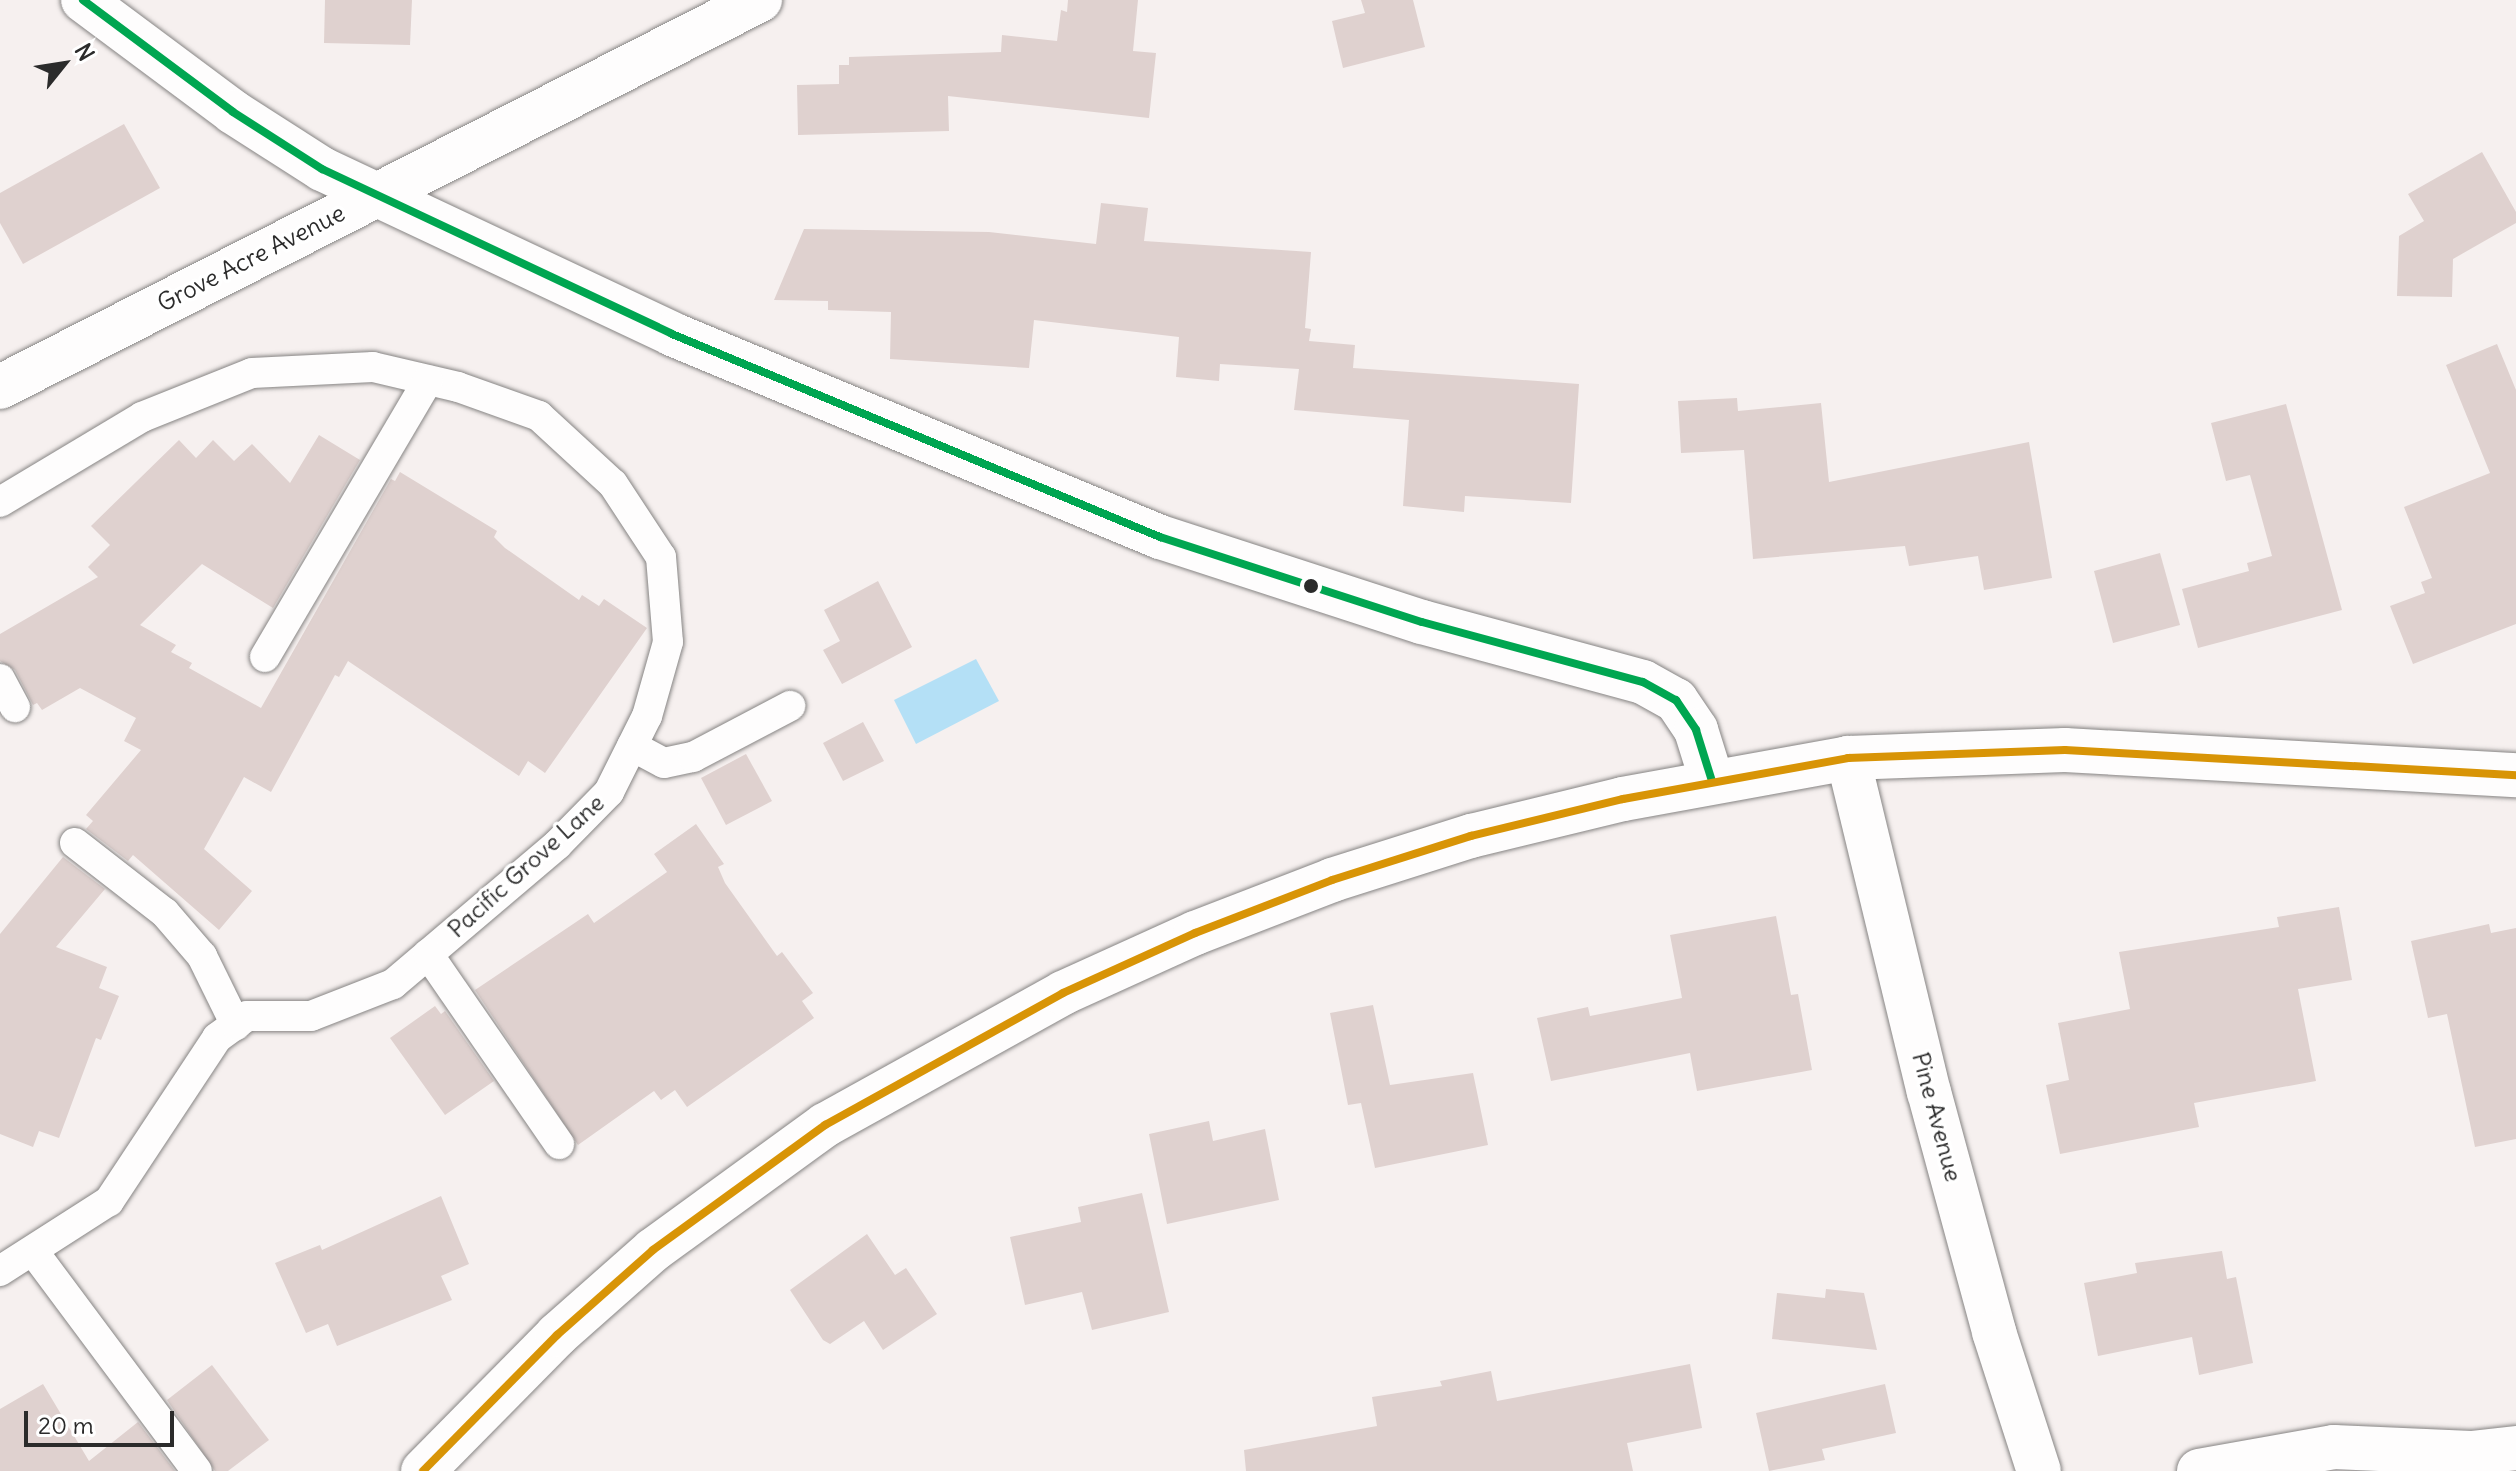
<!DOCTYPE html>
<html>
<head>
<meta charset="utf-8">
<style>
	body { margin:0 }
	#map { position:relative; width:2516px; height:1471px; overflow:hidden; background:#f6f0ef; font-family:Delius,sans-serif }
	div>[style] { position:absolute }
	.water>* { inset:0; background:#b4e0f6 }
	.building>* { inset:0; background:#dfd1cf }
	.roads { filter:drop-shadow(0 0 2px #868483) drop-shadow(0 0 2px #868483) }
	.lane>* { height:30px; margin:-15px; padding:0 15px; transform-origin:15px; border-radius:15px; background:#fefdfd }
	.street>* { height:44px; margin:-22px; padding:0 22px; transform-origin:22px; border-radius:22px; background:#fefdfd }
	.secondary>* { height:44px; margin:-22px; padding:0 22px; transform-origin:22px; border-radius:22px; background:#fefdfd }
	.bus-1>* { height:8px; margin:-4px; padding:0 4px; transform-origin:4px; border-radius:4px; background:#00a651 }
	.bus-2>* { height:8px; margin:-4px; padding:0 4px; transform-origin:4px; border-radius:4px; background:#d89406 }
	.dots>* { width:22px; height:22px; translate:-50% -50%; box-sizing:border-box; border:4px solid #fff; border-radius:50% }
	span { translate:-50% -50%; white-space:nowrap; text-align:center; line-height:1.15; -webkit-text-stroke:7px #fff; paint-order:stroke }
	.street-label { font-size:24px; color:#2b2b2b }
	.north { position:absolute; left:24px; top:24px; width:80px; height:80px; -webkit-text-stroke:6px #fff; paint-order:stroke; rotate:60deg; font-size:22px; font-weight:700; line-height:32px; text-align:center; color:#2b2b2b }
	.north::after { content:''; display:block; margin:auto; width:28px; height:36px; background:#2b2b2b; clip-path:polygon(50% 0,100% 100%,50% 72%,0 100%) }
	.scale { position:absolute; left:24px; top:1411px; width:150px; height:36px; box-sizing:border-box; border:4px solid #2b2b2b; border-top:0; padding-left:10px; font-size:24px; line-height:28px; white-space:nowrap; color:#2b2b2b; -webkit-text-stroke:6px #fff; paint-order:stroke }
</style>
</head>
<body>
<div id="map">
	<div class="water">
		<i style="clip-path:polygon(976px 659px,999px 701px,916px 744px,894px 700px)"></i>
	</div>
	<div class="building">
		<i style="clip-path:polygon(325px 0,412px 0,410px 45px,324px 43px)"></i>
		<i style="clip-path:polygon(1068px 0,1138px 0,1133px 51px,1156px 53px,1149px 118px,948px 96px,949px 131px,798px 135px,797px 85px,839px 84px,839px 65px,849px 65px,849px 57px,1001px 52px,1002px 35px,1057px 41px,1061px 10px,1067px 12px)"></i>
		<i style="clip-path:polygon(1361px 0,1413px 0,1425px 47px,1343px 68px,1332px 21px,1365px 13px)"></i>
		<i style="clip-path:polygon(124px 124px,160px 188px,23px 264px,0 223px,0 193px)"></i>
		<i style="clip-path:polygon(2482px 152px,2516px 212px,2516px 223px,2453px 259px,2452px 297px,2397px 296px,2399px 236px,2424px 221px,2408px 194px)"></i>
		<i style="clip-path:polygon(1101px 203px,1148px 208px,1144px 241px,1311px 252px,1305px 328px,1311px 329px,1309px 341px,1355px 345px,1353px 368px,1579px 384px,1571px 503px,1465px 496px,1464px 512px,1403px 506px,1409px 420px,1294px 410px,1299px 369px,1220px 364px,1219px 381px,1176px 377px,1179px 337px,1034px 320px,1029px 368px,890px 359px,891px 312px,828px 310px,828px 301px,774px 300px,804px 229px,989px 232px,1096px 244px)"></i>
		<i style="clip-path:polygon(2497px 344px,2516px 390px,2516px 624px,2413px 664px,2390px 606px,2425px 593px,2421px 582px,2432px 578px,2404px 507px,2490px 473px,2446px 365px)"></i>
		<i style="clip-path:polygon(1737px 398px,1738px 411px,1821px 403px,1829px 482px,2029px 442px,2052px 578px,1984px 590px,1978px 556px,1909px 566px,1905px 546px,1753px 559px,1744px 450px,1681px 453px,1678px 401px)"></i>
		<i style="clip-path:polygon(2286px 404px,2342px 610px,2198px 648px,2182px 589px,2249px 571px,2247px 563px,2272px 556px,2250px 475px,2226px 481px,2211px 423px)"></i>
		<i style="clip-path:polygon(319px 435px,360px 460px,273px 608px,202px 564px,140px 625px,176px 645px,171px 652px,192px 663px,189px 668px,261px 708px,391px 479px,395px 481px,400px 472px,497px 531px,494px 537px,505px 548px,579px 600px,582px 595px,599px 606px,604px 599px,647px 628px,545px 773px,528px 761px,519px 776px,348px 661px,339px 677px,335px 675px,271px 792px,244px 777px,204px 849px,252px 891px,219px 930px,133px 855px,128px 861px,86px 829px,93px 821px,86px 815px,141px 750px,124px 741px,136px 718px,80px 688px,42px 710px,37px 703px,33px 705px,15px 670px,0 661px,0 634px,98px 577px,88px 567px,110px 545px,91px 526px,179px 440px,196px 458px,213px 440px,234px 461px,252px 444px,290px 483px)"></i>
		<i style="clip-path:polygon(2160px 553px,2180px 625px,2113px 643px,2094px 571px)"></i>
		<i style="clip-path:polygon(878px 581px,912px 647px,842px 684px,823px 650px,840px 641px,824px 610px)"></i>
		<i style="clip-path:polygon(863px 722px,884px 761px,843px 781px,823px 743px)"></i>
		<i style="clip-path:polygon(746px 754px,772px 801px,726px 825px,701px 778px)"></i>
		<i style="clip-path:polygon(696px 824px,724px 864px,718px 867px,725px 883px,777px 956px,782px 952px,813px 993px,802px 1001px,814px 1018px,687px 1107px,675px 1090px,661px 1100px,654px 1091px,578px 1145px,475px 990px,588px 914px,594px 923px,667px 872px,654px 854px)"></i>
		<i style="clip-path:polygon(63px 857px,105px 889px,56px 947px,107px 967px,99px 988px,119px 996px,101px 1040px,96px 1038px,59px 1138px,39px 1131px,33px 1147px,0 1134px,0 934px)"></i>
		<i style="clip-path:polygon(2339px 907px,2352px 980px,2298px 989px,2316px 1081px,2194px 1103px,2199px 1127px,2060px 1154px,2046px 1085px,2069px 1080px,2058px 1023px,2130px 1009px,2119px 952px,2279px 927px,2277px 917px)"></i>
		<i style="clip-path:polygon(1776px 916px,1791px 995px,1798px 994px,1812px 1070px,1697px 1091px,1690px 1053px,1551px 1081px,1537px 1018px,1588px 1007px,1590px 1016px,1682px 998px,1670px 935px)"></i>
		<i style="clip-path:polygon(2489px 924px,2491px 933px,2516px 928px,2516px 1139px,2475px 1147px,2447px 1014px,2428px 1018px,2411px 941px)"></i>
		<i style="clip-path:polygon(1373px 1005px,1390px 1085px,1473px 1073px,1488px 1145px,1375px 1168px,1361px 1103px,1348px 1105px,1330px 1013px)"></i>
		<i style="clip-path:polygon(435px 1006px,441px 1014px,445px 1011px,494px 1081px,445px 1115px,390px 1038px)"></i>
		<i style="clip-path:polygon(1209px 1121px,1213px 1141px,1265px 1129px,1279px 1200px,1167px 1224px,1149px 1134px)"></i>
		<i style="clip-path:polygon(1142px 1193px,1169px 1312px,1092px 1330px,1082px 1292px,1025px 1305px,1010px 1237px,1081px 1222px,1078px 1207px)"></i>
		<i style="clip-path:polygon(441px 1196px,469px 1264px,441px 1276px,452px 1300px,337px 1346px,328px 1324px,306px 1333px,275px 1263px,320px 1245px,322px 1250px)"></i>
		<i style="clip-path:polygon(867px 1234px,895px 1275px,906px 1268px,937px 1314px,883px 1350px,864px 1321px,830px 1344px,823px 1340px,790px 1290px)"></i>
		<i style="clip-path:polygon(2222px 1251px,2227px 1279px,2236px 1277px,2253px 1363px,2199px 1375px,2192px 1337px,2098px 1356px,2084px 1283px,2137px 1273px,2135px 1263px)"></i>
		<i style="clip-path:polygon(1826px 1289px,1864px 1293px,1877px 1350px,1772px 1339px,1777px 1293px,1825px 1298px)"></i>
		<i style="clip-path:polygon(1690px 1364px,1702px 1428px,1627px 1443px,1633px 1471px,1246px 1471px,1244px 1450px,1377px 1426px,1372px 1397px,1442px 1386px,1440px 1381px,1491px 1371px,1497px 1401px)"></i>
		<i style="clip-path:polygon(212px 1365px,269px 1440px,228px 1471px,215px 1471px,167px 1400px)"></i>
		<i style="clip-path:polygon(43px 1384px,89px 1461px,138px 1422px,175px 1471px,0 1471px,0 1409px)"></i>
		<i style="clip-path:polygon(1885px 1384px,1896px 1433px,1822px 1449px,1825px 1460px,1769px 1471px,1756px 1413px)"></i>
	</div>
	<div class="roads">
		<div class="lane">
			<i style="left:0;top:502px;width:165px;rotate:-30.9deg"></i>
			<i style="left:142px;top:417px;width:118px;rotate:-21.8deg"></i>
			<i style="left:252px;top:373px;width:121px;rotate:-2.8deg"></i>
			<i style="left:373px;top:367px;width:87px;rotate:13.2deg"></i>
			<i style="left:458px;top:387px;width:86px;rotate:19.7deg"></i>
			<i style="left:539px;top:416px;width:100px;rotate:42.6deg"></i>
			<i style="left:613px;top:484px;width:87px;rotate:56.7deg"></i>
			<i style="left:661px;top:557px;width:85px;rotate:85.3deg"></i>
			<i style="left:668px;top:642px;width:77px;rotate:105.8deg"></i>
			<i style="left:647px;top:716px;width:85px;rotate:116.6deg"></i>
			<i style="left:609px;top:792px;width:74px;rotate:134.5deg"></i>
			<i style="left:557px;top:845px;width:215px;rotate:139.7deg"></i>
			<i style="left:393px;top:984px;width:88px;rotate:158.7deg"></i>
			<i style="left:311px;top:1016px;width:64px;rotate:180deg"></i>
			<i style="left:247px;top:1016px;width:37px;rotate:144deg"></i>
			<i style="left:217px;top:1038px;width:196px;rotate:123.5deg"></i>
			<i style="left:109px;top:1201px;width:130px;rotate:147.3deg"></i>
			<i style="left:265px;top:657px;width:321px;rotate:-59.5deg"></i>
			<i style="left:0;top:679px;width:32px;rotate:62deg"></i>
			<i style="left:632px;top:746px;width:36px;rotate:28deg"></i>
			<i style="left:664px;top:763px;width:30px;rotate:-12deg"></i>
			<i style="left:693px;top:757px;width:110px;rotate:-27.7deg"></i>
			<i style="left:75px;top:843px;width:114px;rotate:37.9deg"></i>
			<i style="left:165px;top:913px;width:57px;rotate:49.3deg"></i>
			<i style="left:202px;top:956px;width:77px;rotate:63.8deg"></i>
			<i style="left:428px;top:954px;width:231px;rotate:55.4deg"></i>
			<i style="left:33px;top:1251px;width:274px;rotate:53.3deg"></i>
		</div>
		<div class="street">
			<i style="left:83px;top:0;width:187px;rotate:36.7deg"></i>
			<i style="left:233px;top:112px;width:106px;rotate:32.6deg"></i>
			<i style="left:322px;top:169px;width:387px;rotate:25.2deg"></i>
			<i style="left:672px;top:334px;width:529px;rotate:22.59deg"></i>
			<i style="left:1160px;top:537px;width:275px;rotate:18deg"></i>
			<i style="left:1422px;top:622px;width:229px;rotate:15.2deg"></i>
			<i style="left:1643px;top:682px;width:38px;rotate:29deg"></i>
			<i style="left:1676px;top:700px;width:36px;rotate:56deg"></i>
			<i style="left:1696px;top:730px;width:53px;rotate:72.6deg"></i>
			<i style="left:0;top:387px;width:853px;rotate:-26.99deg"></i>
			<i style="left:2199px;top:1471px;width:137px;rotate:-10.1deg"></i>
			<i style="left:2334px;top:1447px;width:137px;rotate:2.5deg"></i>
			<i style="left:2471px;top:1453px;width:45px;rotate:-6.3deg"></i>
		</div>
		<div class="secondary">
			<i style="left:1848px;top:758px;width:344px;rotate:76.4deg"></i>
			<i style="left:1929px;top:1092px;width:249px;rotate:74.8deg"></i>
			<i style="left:1994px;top:1332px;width:146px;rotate:72.1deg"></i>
			<i style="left:423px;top:1471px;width:191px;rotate:-45.4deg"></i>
			<i style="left:557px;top:1335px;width:128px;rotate:-41.5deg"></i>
			<i style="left:653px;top:1250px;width:213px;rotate:-36deg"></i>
			<i style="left:825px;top:1125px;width:272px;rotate:-29deg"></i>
			<i style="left:1063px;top:993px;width:145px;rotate:-24.4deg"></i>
			<i style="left:1195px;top:933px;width:147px;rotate:-21.1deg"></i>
			<i style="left:1332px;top:880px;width:146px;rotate:-17.6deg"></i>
			<i style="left:1471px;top:836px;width:156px;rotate:-13.7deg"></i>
			<i style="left:1623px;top:799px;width:229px;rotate:-10.3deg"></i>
			<i style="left:1848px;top:758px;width:217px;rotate:-2.1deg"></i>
			<i style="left:2065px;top:750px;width:452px;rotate:3.2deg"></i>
		</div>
	</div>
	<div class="bus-1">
		<i style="left:83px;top:0;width:187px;rotate:36.7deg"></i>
		<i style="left:233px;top:112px;width:106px;rotate:32.6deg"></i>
		<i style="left:322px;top:169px;width:387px;rotate:25.2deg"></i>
		<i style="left:672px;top:334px;width:529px;rotate:22.59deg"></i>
		<i style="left:1160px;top:537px;width:275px;rotate:18deg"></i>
		<i style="left:1422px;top:622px;width:229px;rotate:15.2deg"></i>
		<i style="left:1643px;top:682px;width:38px;rotate:29deg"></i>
		<i style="left:1676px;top:700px;width:36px;rotate:56deg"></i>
		<i style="left:1696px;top:730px;width:53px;rotate:72.6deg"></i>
	</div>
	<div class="bus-2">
		<i style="left:423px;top:1471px;width:191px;rotate:-45.4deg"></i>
		<i style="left:557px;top:1335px;width:128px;rotate:-41.5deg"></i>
		<i style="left:653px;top:1250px;width:213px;rotate:-36deg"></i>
		<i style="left:825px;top:1125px;width:272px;rotate:-29deg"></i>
		<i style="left:1063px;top:993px;width:145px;rotate:-24.4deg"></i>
		<i style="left:1195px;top:933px;width:147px;rotate:-21.1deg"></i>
		<i style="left:1332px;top:880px;width:146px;rotate:-17.6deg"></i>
		<i style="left:1471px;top:836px;width:156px;rotate:-13.7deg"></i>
		<i style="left:1623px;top:799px;width:229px;rotate:-10.3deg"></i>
		<i style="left:1848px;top:758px;width:217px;rotate:-2.1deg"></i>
		<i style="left:2065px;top:750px;width:452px;rotate:3.2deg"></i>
	</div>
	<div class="dots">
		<i style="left:1311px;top:586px;background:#2b2b2b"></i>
	</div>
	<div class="street-label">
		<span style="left:251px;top:258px;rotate:-27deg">Grove Acre Avenue</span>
		<span style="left:526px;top:866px;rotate:-42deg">Pacific Grove Lane</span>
		<span style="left:1937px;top:1117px;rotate:75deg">Pine Avenue</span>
	</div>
	<div class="north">N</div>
	<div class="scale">20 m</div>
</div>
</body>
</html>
